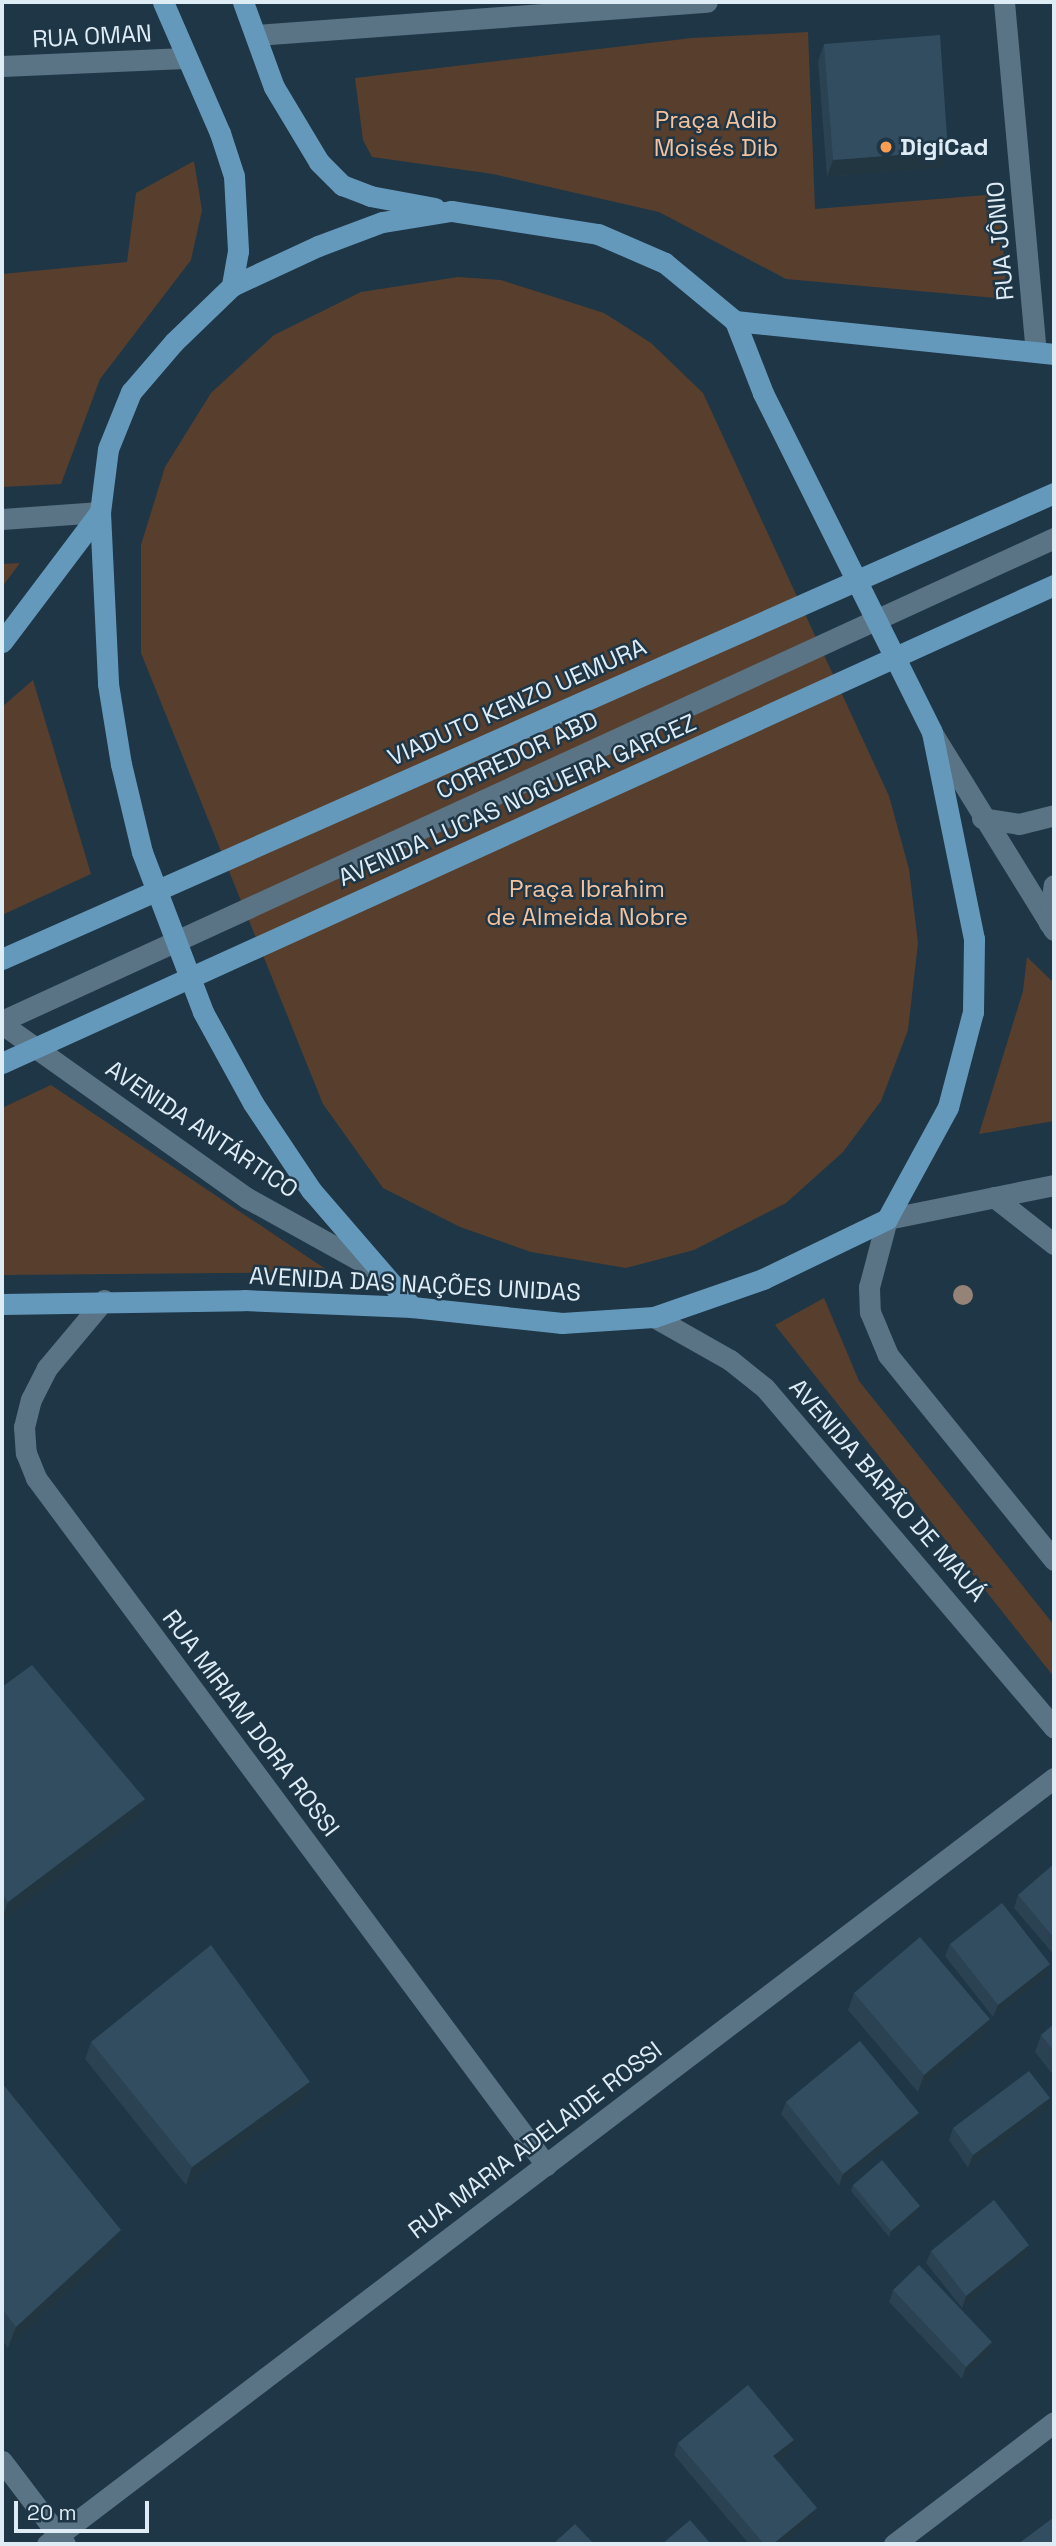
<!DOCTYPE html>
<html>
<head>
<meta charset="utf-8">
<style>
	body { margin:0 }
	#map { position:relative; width:1056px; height:2546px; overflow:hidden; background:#1e3646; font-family:"Space Grotesk",sans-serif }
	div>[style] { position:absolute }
	.green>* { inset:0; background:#583f2d }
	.minor>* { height:21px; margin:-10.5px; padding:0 10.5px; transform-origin:10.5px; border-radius:10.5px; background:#5a7385 }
	.major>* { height:21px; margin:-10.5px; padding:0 10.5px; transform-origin:10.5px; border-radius:10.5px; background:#6599bc }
	.trees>* { width:20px; height:20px; margin:-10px; border-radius:50%; background:#948376 }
	.wall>* { inset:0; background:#2a4252 }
	.shaded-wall>* { inset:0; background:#223642 }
	.building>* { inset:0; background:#314d5f }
	.dots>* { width:19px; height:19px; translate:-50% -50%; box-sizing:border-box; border:4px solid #1e3646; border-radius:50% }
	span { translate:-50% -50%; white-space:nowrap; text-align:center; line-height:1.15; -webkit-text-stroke:5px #1e3646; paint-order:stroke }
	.street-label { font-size:24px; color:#deecf6 }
	.park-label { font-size:24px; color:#f5c29d }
	.poi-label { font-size:24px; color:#deecf6; font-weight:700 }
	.left { translate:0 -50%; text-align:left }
	.frame { position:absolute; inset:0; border:4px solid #deecf6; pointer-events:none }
	.scale { position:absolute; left:14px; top:2501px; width:135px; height:32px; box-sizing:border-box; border:4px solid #deecf6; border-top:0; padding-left:9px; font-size:21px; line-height:24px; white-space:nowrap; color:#deecf6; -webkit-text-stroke:5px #1e3646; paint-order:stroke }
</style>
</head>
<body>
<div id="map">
	<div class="green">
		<i style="clip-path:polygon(808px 32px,815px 209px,999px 194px,1007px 299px,786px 279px,659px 212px,493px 174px,372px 157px,363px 140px,355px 78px,692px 38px)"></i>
		<i style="clip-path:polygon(194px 161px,202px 210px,191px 260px,100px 379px,61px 484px,2px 487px,2px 274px,127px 262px,136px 193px)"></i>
		<i style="clip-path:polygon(458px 277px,501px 280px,604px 313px,651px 343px,703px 393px,889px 796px,909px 869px,918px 943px,908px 1030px,881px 1101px,843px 1152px,786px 1203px,694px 1250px,626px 1268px,531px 1252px,460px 1227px,383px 1188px,323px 1104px,141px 653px,141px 545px,165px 467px,211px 393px,274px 335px,361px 292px)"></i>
		<i style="clip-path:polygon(20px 563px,2px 587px,2px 564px)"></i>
		<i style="clip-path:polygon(33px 680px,91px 874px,2px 915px,2px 707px)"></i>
		<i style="clip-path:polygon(1027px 957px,1054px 983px,1054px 1121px,979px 1134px,1023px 991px)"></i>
		<i style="clip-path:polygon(51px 1085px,330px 1272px,2px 1275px,2px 1108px)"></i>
		<i style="clip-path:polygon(824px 1298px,859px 1381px,1054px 1625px,1054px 1677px,775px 1325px)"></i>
	</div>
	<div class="minor">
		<i style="left:1004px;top:2px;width:350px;rotate:84.8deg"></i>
		<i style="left:256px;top:35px;width:452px;rotate:-4.2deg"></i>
		<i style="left:2px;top:66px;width:183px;rotate:-2.5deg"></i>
		<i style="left:2px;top:519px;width:98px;rotate:-4.1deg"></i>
		<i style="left:934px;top:736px;width:228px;rotate:58.3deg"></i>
		<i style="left:982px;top:818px;width:37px;rotate:9deg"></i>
		<i style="left:1019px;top:824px;width:36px;rotate:-14deg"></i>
		<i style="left:1049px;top:923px;width:38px;rotate:-83deg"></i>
		<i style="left:2px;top:1021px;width:1158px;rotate:-24.66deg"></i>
		<i style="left:2px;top:1024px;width:301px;rotate:35.4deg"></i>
		<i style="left:247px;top:1198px;width:149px;rotate:29deg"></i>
		<i style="left:1054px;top:1185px;width:170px;rotate:168.5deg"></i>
		<i style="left:887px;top:1219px;width:70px;rotate:104.8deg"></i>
		<i style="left:869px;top:1287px;width:25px;rotate:88deg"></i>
		<i style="left:870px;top:1312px;width:47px;rotate:67.3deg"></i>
		<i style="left:888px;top:1355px;width:264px;rotate:51deg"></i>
		<i style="left:994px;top:1197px;width:76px;rotate:38.1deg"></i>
		<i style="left:104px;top:1300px;width:89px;rotate:130deg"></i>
		<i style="left:47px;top:1368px;width:35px;rotate:117deg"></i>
		<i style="left:31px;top:1399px;width:29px;rotate:104deg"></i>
		<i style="left:24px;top:1427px;width:26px;rotate:86deg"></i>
		<i style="left:26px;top:1453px;width:27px;rotate:68deg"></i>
		<i style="left:36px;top:1478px;width:856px;rotate:53.41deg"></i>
		<i style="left:654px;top:1317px;width:87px;rotate:29.5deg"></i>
		<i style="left:730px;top:1360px;width:45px;rotate:38.7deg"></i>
		<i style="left:765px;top:1388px;width:446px;rotate:49.6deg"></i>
		<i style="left:2px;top:2461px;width:104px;rotate:52.8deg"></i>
		<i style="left:47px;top:2544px;width:1265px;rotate:-37.26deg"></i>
		<i style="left:894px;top:2544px;width:201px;rotate:-37.3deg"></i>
	</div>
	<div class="major">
		<i style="left:163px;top:2px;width:143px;rotate:66.5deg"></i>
		<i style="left:220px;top:133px;width:45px;rotate:72deg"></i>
		<i style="left:234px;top:176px;width:75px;rotate:86.9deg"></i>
		<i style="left:238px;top:251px;width:36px;rotate:100deg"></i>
		<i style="left:243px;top:2px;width:90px;rotate:70deg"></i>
		<i style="left:274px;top:87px;width:87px;rotate:59deg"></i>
		<i style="left:319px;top:162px;width:33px;rotate:45deg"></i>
		<i style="left:342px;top:185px;width:30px;rotate:21deg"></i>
		<i style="left:370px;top:196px;width:66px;rotate:10.5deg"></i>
		<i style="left:735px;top:321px;width:321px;rotate:5.9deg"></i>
		<i style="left:2px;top:642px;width:163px;rotate:-53deg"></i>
		<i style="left:2px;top:959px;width:1151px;rotate:-23.89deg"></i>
		<i style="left:2px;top:1063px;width:1156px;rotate:-24.44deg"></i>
		<i style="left:2px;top:1304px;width:242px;rotate:-0.9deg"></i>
		<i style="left:244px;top:1300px;width:168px;rotate:2.4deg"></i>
		<i style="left:412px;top:1307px;width:151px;rotate:6.1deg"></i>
		<i style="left:562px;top:1323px;width:92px;rotate:-3.7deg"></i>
		<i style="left:654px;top:1317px;width:115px;rotate:-19.2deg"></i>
		<i style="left:763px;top:1279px;width:138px;rotate:-25.8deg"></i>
		<i style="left:887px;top:1219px;width:128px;rotate:-61.4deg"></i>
		<i style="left:948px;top:1107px;width:98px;rotate:-75.3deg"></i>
		<i style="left:973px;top:1012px;width:73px;rotate:-89.2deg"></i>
		<i style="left:974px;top:939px;width:211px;rotate:-101.5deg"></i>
		<i style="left:932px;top:732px;width:379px;rotate:-116.5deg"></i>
		<i style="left:763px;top:393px;width:77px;rotate:-111.3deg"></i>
		<i style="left:735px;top:321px;width:91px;rotate:-140.4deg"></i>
		<i style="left:665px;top:263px;width:73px;rotate:-156.6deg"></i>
		<i style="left:598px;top:234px;width:149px;rotate:-171.1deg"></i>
		<i style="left:451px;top:211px;width:70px;rotate:170.9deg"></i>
		<i style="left:382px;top:222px;width:68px;rotate:159.4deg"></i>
		<i style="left:318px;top:246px;width:95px;rotate:155.1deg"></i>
		<i style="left:232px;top:286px;width:81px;rotate:136deg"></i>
		<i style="left:174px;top:342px;width:66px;rotate:130.7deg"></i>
		<i style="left:131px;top:392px;width:61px;rotate:112deg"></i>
		<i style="left:108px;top:449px;width:64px;rotate:97.2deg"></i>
		<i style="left:100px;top:512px;width:172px;rotate:87.3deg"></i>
		<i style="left:108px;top:684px;width:81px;rotate:80.8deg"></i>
		<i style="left:121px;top:764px;width:90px;rotate:76.6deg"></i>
		<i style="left:142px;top:852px;width:171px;rotate:69.1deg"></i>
		<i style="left:203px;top:1012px;width:104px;rotate:61.2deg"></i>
		<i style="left:253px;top:1103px;width:105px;rotate:56.3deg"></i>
		<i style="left:311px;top:1190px;width:155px;rotate:49.2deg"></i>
	</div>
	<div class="trees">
		<i style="left:963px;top:1295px"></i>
	</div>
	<div class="wall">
		<i style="clip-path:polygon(824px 44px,948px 151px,942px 168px,827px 177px,818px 61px)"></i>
		<i style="clip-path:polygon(2px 1687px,145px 1799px,137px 1820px,2px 1922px)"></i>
		<i style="clip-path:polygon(1054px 1864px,1054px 1955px,1014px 1908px,1018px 1895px)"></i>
		<i style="clip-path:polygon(950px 1944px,1050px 1964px,1046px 1976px,993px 2017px,945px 1956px)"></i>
		<i style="clip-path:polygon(854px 1993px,990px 2019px,984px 2037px,918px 2092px,848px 2010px)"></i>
		<i style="clip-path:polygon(1054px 2024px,1054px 2076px,1035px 2052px,1041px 2035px)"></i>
		<i style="clip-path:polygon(91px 2042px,304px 2099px,186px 2185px,85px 2059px)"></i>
		<i style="clip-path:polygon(2px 2083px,114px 2251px,8px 2348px,2px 2340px)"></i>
		<i style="clip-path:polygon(786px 2102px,914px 2125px,839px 2186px,781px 2114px)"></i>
		<i style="clip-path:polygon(1046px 2110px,968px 2168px,949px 2140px,953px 2128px)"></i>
		<i style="clip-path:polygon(853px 2185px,918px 2213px,889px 2237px,851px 2191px)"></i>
		<i style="clip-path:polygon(1029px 2245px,1025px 2257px,962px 2308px,926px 2263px,931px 2251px)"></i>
		<i style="clip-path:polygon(893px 2290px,992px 2342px,988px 2354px,962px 2379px,889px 2302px)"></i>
		<i style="clip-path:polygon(678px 2443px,789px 2452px,778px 2461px,817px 2508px,812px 2520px,783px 2544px,749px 2544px,674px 2455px)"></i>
	</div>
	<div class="shaded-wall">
		<i style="clip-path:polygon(948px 151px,942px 168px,827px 177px,833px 160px)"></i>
		<i style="clip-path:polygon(145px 1799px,137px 1820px,2px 1922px,2px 1919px,8px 1902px)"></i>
		<i style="clip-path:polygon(1050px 1964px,1046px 1976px,993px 2017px,998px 2005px)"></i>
		<i style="clip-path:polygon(990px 2019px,984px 2037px,918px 2092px,924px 2075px)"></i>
		<i style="clip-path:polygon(310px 2082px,304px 2099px,186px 2185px,192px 2167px)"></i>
		<i style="clip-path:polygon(1050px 2098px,1046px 2110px,968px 2168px,973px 2155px)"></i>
		<i style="clip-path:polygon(919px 2113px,914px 2125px,839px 2186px,843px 2174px)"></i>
		<i style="clip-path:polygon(920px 2206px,918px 2213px,889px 2237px,891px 2231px)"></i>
		<i style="clip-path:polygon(121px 2230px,114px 2251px,8px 2348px,16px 2327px)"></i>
		<i style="clip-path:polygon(1029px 2245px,1025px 2257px,962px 2308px,966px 2296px)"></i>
		<i style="clip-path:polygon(992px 2342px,988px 2354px,962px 2379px,966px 2367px)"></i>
		<i style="clip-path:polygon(794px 2440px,789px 2452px,769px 2468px,773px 2456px)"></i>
		<i style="clip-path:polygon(817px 2508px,812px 2520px,783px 2544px,773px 2544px)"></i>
	</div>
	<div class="building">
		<i style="clip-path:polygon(940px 35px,948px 151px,833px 160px,824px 44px)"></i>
		<i style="clip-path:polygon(32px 1665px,145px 1799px,8px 1902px,2px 1894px,2px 1687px)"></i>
		<i style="clip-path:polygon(1054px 1864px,1054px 1938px,1018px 1895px)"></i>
		<i style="clip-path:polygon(1002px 1903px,1050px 1964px,998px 2005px,950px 1944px)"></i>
		<i style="clip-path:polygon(920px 1937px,990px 2019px,924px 2075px,854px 1993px)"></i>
		<i style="clip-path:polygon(211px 1945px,310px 2082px,192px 2167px,91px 2042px)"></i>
		<i style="clip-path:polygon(1054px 2024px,1054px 2051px,1041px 2035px)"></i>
		<i style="clip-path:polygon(860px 2041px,919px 2113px,843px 2174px,786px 2102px)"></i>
		<i style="clip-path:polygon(1029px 2071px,1050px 2098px,973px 2155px,953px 2128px)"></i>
		<i style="clip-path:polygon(2px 2083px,121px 2230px,16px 2327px,2px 2309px)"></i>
		<i style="clip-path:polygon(882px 2160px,920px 2206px,891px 2231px,853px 2185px)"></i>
		<i style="clip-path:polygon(994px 2200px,1029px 2245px,966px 2296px,931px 2251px)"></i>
		<i style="clip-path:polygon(919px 2265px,992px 2342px,966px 2367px,893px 2290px)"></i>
		<i style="clip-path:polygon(748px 2385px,794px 2440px,773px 2456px,817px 2508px,773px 2544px,764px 2544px,678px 2443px)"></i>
		<i style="clip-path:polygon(1054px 2517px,1054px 2544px,1018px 2544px)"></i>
		<i style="clip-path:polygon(690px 2520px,711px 2544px,662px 2544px)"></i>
		<i style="clip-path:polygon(575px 2524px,594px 2544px,553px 2544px)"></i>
	</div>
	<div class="dots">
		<i style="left:886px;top:147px;background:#fc9d52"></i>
	</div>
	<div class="street-label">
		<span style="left:92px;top:36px;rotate:-3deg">RUA OMAN</span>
		<span style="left:1000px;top:241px;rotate:-95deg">RUA JÔNIO</span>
		<span style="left:517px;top:702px;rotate:-24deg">VIADUTO KENZO UEMURA</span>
		<span style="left:517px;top:755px;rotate:-25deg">CORREDOR ABD</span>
		<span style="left:517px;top:800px;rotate:-24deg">AVENIDA LUCAS NOGUEIRA GARCEZ</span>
		<span style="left:202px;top:1129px;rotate:34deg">AVENIDA ANTÁRTICO</span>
		<span style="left:415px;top:1284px;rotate:3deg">AVENIDA DAS NAÇÕES UNIDAS</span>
		<span style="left:888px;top:1490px;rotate:49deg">AVENIDA BARÃO DE MAUÁ</span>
		<span style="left:251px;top:1723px;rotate:53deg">RUA MIRIAM DORA ROSSI</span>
		<span style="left:535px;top:2140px;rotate:-37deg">RUA MARIA ADELAIDE ROSSI</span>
	</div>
	<div class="park-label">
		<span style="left:716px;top:134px">Praça Adib<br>Moisés Dib</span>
		<span style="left:587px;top:903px">Praça Ibrahim<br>de Almeida Nobre</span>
	</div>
	<div class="poi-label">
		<span class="left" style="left:900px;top:147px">DigiCad</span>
	</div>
	<div class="frame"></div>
	<div class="scale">20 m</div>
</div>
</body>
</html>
